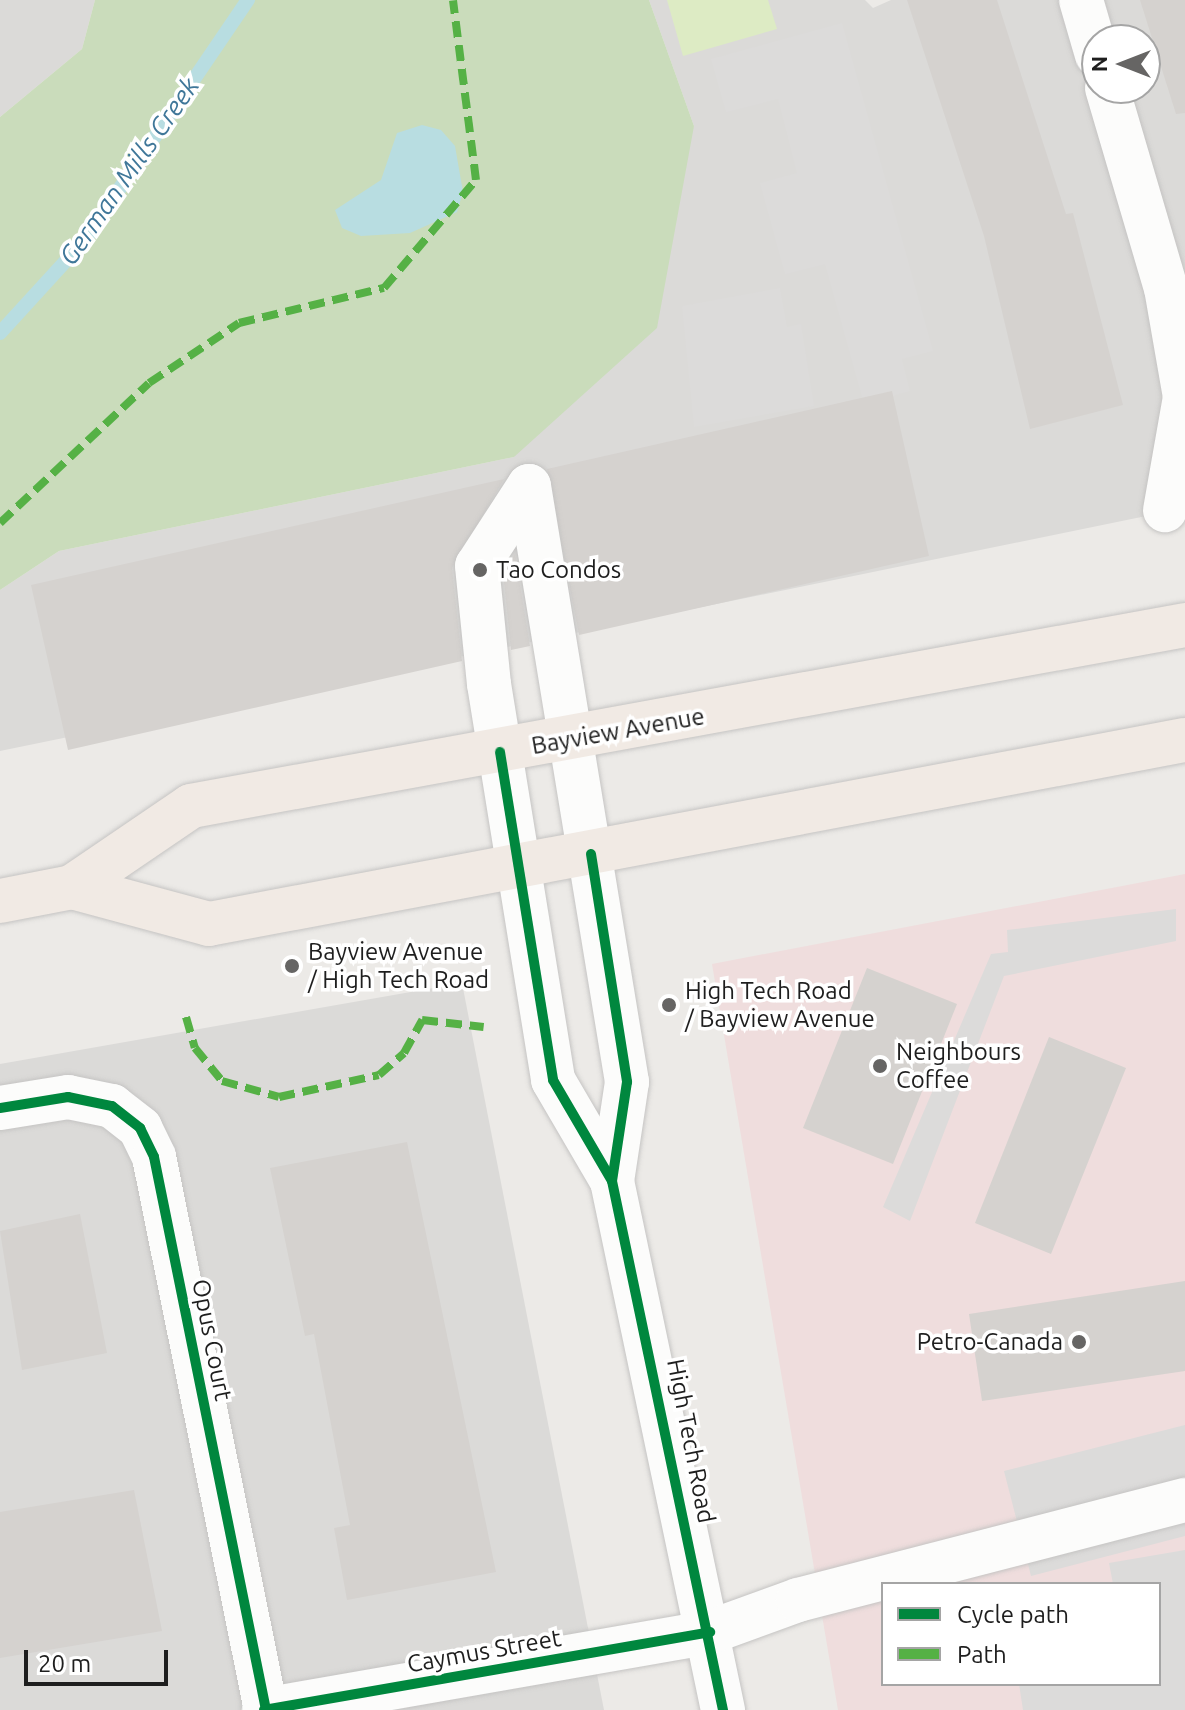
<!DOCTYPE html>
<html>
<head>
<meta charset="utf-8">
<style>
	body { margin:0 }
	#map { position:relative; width:1185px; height:1710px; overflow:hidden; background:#eceae7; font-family:Ubuntu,sans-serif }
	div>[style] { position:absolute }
	.residential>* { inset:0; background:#dbdad8 }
	.commercial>* { inset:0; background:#efdddd }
	.grass>* { inset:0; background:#ddebc4 }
	.forest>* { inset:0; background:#cadcbb }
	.parking>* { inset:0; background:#dcdbda }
	.water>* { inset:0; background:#b8dde1 }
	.stream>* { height:14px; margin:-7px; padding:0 7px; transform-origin:7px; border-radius:7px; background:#b8dde1 }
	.building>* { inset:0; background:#d5d2cf }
	.roads { filter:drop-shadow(0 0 2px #c5c4c3) drop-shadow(0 0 2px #c5c4c3) }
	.minor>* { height:44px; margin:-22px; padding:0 22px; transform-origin:22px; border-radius:22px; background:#fcfcfb }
	.major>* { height:44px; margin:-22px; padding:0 22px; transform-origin:22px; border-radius:22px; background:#f1eae4 }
	.quiet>* { height:8px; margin-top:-4px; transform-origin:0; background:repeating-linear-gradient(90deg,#55b145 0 16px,transparent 0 24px) }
	.cycleway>* { height:10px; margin:-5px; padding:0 5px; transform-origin:5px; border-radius:5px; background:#00873e }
	.dots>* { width:22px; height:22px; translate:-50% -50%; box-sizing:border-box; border:4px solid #fff; border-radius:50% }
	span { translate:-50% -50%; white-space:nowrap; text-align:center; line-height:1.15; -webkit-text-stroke:7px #fff; paint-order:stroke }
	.poi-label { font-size:24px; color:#1e1e1e }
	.left { translate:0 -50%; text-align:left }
	.right { translate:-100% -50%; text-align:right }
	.street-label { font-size:24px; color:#1e1e1e }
	.water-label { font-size:26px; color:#3f7799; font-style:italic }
	.legend { position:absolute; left:881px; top:1582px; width:280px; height:104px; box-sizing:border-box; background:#fff; border:2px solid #a5a5a5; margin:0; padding:10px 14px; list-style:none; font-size:24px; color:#1e1e1e }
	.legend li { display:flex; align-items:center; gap:16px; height:40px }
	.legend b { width:40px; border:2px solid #a5a5a5 }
	.north { position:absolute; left:1081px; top:24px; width:80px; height:80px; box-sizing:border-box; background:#fff; border:2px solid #a5a5a5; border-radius:50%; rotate:270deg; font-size:22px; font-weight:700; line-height:32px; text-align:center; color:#1e1e1e }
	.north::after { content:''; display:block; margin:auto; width:28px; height:36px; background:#666564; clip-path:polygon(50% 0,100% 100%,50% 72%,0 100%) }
	.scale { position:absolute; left:24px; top:1650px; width:144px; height:36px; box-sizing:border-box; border:4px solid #1e1e1e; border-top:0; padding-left:10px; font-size:24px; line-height:28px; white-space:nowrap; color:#1e1e1e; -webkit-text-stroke:6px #fff; paint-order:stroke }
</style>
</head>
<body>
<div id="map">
	<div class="residential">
		<i style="clip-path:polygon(0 0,95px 0,82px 49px,0 117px)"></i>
		<i style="clip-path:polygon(evenodd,649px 0,865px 0,873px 8px,891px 0,1185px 0,1185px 508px,0 751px,0 590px,59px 551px,514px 457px,694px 126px,649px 0,1097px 40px,1145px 40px,1145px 88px,1097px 88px,1097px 40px)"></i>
		<i style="clip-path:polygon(462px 983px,604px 1710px,0 1710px,0 1064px)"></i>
	</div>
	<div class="commercial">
		<i style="clip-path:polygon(evenodd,1185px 874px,1185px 1710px,838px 1710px,712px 964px,1185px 874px,883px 1584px,1159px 1584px,1159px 1684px,883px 1684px,883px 1584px)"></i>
	</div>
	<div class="grass">
		<i style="clip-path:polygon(667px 0,768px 0,777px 29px,683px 56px)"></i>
	</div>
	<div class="forest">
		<i style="clip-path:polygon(95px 0,649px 0,694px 126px,657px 328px,514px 457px,59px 551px,0 590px,0 117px,82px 49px)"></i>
	</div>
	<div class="parking">
		<i style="clip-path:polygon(842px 23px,933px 351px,902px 359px,910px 391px,864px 404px,825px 264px,785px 274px,760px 183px,797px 173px,778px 99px,726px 112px,711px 59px)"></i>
		<i style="clip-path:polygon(780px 288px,787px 327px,801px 324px,814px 406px,694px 427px,682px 306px)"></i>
		<i style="clip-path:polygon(1176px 909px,1176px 941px,1004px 976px,910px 1221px,883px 1207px,991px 954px,1008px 952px,1007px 930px)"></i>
		<i style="clip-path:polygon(1185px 1425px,1185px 1536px,1031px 1576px,1004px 1471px)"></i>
		<i style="clip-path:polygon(1185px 1550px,1185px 1710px,1023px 1710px,1019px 1684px,1159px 1684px,1159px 1584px,1113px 1584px,1109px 1563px)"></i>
	</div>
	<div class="water">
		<i style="clip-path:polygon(422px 125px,441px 130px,455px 146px,463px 192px,457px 212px,410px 233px,361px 236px,342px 228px,335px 210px,381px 180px,397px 133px)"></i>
	</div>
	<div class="stream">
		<i style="left:0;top:333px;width:125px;rotate:-47.6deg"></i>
		<i style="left:84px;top:241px;width:292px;rotate:-55.8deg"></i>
	</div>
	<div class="building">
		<i style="clip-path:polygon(907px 0,997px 0,1066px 214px,1073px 213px,1123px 405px,1030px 429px,984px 236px)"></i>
		<i style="clip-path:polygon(1140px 0,1185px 0,1185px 113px,1176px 114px)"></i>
		<i style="clip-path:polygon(892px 391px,929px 556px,579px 635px,547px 469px)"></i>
		<i style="clip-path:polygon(504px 479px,452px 568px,462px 661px,68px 750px,31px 585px)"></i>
		<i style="clip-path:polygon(515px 554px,530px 646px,511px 650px,503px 572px)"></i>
		<i style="clip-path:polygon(867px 968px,957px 1004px,893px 1164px,803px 1128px)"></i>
		<i style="clip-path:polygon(1049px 1037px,1126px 1068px,1051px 1254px,975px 1223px)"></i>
		<i style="clip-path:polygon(407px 1142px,496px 1572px,347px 1600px,334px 1528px,350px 1525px,314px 1334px,305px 1336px,270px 1168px)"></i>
		<i style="clip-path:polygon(80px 1214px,107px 1353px,22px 1370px,0 1231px)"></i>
		<i style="clip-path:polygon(1185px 1281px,1185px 1371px,982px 1401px,969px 1314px)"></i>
		<i style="clip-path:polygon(134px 1490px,162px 1631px,0 1658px,0 1512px)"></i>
	</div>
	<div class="roads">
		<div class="minor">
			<i style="left:1081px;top:0;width:57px;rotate:73.8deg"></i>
			<i style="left:1107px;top:88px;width:209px;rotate:73.6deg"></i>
			<i style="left:1166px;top:288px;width:111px;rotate:80.1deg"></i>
			<i style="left:1185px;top:397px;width:115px;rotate:100deg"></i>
			<i style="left:529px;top:486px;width:95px;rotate:123deg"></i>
			<i style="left:477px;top:566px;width:119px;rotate:84.2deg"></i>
			<i style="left:489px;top:684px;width:401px;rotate:80.8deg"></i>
			<i style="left:553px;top:1080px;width:117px;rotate:59.7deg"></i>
			<i style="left:612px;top:1181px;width:541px;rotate:78.15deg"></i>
			<i style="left:529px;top:486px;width:604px;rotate:80.66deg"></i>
			<i style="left:627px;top:1082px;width:100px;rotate:98.6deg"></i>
			<i style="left:0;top:1108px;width:69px;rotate:-9.2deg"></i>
			<i style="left:68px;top:1097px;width:45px;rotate:11.6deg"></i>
			<i style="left:112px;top:1106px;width:36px;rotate:38deg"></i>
			<i style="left:140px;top:1128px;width:32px;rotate:64deg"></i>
			<i style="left:154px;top:1157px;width:564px;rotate:78.55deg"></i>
			<i style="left:264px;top:1710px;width:453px;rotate:-9.9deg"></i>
			<i style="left:710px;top:1632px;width:94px;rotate:-20deg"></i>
			<i style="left:798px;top:1600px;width:400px;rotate:-14.5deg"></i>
		</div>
		<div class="major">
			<i style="left:72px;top:887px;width:142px;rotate:15.1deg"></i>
			<i style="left:209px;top:924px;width:993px;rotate:-10.68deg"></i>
			<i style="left:0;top:901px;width:73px;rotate:-11deg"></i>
			<i style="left:72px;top:887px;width:144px;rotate:-34.2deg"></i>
			<i style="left:191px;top:806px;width:1010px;rotate:-10.32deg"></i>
		</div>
	</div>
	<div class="quiet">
		<i style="left:0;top:523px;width:204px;rotate:-43.2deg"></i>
		<i style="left:149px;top:383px;width:108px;rotate:-33.7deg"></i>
		<i style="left:239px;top:323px;width:149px;rotate:-13.6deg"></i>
		<i style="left:384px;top:288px;width:142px;rotate:-49.6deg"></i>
		<i style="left:476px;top:180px;width:181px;rotate:-97.3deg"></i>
		<i style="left:186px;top:1017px;width:32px;rotate:74deg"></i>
		<i style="left:195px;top:1048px;width:43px;rotate:50.7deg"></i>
		<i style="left:222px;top:1081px;width:59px;rotate:15.7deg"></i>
		<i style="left:279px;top:1097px;width:102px;rotate:-12.4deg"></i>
		<i style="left:379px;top:1075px;width:33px;rotate:-41deg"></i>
		<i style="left:404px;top:1053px;width:38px;rotate:-61deg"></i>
		<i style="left:422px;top:1020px;width:62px;rotate:6.4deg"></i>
	</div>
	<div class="cycleway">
		<i style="left:500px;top:752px;width:332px;rotate:80.8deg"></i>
		<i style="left:553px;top:1080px;width:117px;rotate:59.7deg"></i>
		<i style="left:612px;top:1181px;width:541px;rotate:78.15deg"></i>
		<i style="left:591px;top:854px;width:231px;rotate:81deg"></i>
		<i style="left:627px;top:1082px;width:100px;rotate:98.6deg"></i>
		<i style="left:0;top:1108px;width:69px;rotate:-9.2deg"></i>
		<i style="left:68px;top:1097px;width:45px;rotate:11.6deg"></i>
		<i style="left:112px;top:1106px;width:36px;rotate:38deg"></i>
		<i style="left:140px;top:1128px;width:32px;rotate:64deg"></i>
		<i style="left:154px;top:1157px;width:564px;rotate:78.55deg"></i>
		<i style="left:264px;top:1710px;width:453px;rotate:-9.9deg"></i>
	</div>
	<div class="dots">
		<i style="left:480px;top:570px;background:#666564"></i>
		<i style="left:292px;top:966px;background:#666564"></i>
		<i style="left:669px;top:1005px;background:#666564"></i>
		<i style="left:880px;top:1066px;background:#666564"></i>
		<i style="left:1079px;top:1342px;background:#666564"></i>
	</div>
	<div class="poi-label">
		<span class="left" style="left:496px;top:570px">Tao Condos</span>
		<span class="left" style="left:308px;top:966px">Bayview Avenue<br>/ High Tech Road</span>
		<span class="left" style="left:685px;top:1005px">High Tech Road<br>/ Bayview Avenue</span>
		<span class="left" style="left:896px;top:1066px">Neighbours<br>Coffee</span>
		<span class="right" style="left:1063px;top:1342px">Petro-Canada</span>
	</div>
	<div class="street-label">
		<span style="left:618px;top:731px;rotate:-10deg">Bayview Avenue</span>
		<span style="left:212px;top:1340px;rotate:79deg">Opus Court</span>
		<span style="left:691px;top:1441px;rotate:79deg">High Tech Road</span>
		<span style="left:484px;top:1651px;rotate:-10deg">Caymus Street</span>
	</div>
	<div class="water-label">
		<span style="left:129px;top:171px;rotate:-55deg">German Mills Creek</span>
	</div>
	<ul class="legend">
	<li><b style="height:10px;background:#00873e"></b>Cycle path</li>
	<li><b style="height:10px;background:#55b145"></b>Path</li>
	</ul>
	<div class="north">N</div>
	<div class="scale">20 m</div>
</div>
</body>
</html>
